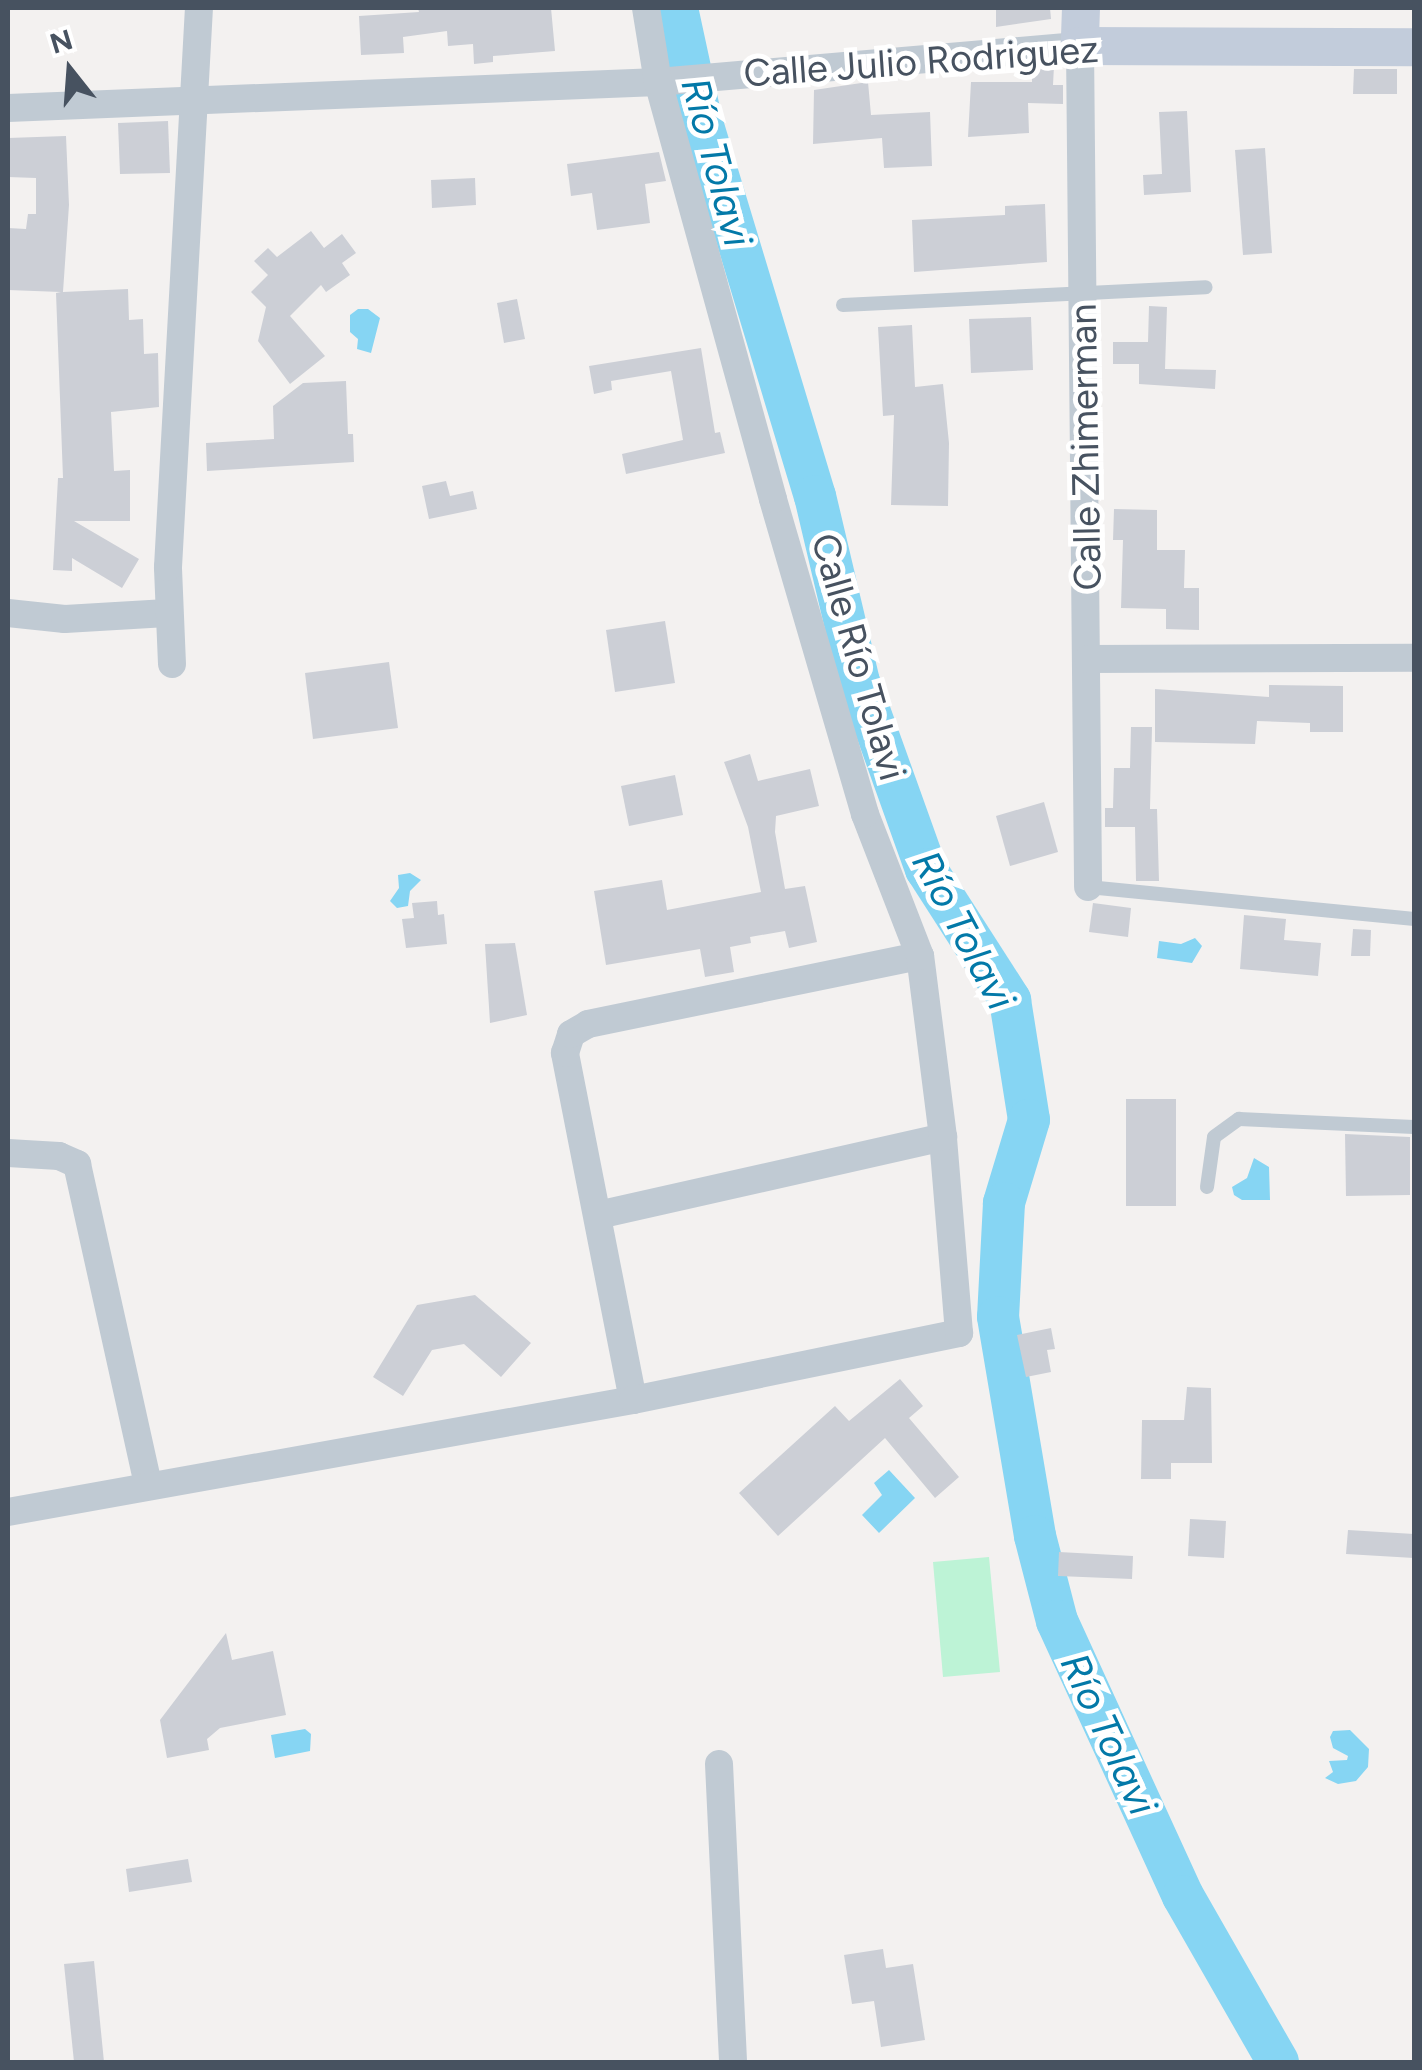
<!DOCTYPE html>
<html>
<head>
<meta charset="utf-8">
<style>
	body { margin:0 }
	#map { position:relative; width:1422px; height:2070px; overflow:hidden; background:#f3f1f0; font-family:Figtree,sans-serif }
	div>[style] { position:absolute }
	.green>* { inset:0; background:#bdf3d6 }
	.water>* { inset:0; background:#86d5f3 }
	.river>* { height:42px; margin:-21px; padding:0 21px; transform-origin:21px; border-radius:21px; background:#86d5f3 }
	.building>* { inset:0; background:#cccfd6 }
	.service>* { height:14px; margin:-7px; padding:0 7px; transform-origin:7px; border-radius:7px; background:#c0cad3 }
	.minor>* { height:28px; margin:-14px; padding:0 14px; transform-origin:14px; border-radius:14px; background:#c0cad3 }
	.secondary>* { height:38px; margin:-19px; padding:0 19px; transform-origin:19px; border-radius:19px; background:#c2ccdb }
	span { translate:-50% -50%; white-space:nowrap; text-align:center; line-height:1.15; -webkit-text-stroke:10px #fff; paint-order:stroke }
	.street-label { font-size:38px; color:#475260 }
	.water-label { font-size:40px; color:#0379a8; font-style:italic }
	.frame { position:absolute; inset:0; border:10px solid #475260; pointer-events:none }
	.north { position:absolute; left:20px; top:20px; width:100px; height:100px; -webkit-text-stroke:8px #fff; paint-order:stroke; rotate:343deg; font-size:28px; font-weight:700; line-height:40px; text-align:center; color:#475260 }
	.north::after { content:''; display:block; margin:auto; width:35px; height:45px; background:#475260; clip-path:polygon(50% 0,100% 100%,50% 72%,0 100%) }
</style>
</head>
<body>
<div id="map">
	<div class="green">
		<i style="clip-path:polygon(989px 1557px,1000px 1672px,943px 1677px,933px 1562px)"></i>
	</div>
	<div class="water">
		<i style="clip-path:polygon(358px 309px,368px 309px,380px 318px,371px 353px,357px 349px,358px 339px,350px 332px,350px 315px)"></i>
		<i style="clip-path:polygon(410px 873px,421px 880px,410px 891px,408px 906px,397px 908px,390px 901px,399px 888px,398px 875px)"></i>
		<i style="clip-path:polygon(1195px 938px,1202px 946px,1192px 963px,1157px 958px,1159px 941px,1181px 944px)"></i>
		<i style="clip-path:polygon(1254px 1158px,1269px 1167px,1270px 1200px,1242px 1200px,1234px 1195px,1232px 1187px,1247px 1178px)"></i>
		<i style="clip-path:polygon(889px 1470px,915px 1498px,879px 1533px,862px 1515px,882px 1495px,874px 1483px)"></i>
		<i style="clip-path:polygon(305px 1729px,311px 1734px,310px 1751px,275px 1758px,271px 1735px)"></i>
		<i style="clip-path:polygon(1350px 1730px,1369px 1749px,1368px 1767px,1356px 1781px,1338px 1784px,1325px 1778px,1333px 1772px,1329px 1761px,1347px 1760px,1348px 1756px,1333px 1748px,1330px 1737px,1333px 1731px)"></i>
	</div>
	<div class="river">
		<i style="left:677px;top:8px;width:114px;rotate:77.8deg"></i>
		<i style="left:701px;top:119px;width:394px;rotate:73.2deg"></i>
		<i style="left:815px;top:496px;width:191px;rotate:76.7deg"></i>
		<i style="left:859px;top:682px;width:199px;rotate:70.3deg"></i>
		<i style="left:926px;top:869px;width:156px;rotate:57.3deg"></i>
		<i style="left:1010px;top:1000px;width:121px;rotate:81deg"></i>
		<i style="left:1029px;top:1120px;width:87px;rotate:106.8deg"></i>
		<i style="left:1004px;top:1203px;width:114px;rotate:93deg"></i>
		<i style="left:998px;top:1317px;width:222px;rotate:80.4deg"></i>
		<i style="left:1035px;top:1536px;width:88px;rotate:75.5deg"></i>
		<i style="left:1057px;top:1621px;width:302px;rotate:65.4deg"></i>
		<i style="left:1183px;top:1896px;width:191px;rotate:60.2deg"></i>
	</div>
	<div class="building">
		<i style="clip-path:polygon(418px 8px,551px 8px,555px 51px,493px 56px,493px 62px,474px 64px,473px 44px,448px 46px,447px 31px,403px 37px,404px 53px,361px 55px,359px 16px,419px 12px)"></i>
		<i style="clip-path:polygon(996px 8px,1050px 8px,1051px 19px,996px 27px)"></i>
		<i style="clip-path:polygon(1054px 66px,1053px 85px,1063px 85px,1063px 104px,1028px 103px,1029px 133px,968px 137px,971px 82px,1032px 82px,1032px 68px)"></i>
		<i style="clip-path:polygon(1354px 69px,1397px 69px,1397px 94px,1353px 94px)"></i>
		<i style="clip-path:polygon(868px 82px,871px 115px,930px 112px,932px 166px,884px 168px,882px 138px,813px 144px,814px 90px)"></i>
		<i style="clip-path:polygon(1187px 111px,1191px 192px,1144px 195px,1143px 175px,1162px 174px,1159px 112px)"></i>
		<i style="clip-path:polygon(168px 121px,170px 173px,120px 174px,118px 123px)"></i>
		<i style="clip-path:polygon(66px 136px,69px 205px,63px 292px,128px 289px,129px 320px,143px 319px,144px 354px,158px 353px,159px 407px,111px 412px,114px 471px,130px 470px,130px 521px,74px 521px,139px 559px,122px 588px,72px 558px,72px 571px,53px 570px,58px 478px,63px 478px,56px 293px,61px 292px,8px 290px,8px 228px,26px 229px,28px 214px,36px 214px,36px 178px,8px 177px,8px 138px)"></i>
		<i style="clip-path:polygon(1265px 148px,1272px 253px,1243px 255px,1235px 150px)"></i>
		<i style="clip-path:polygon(659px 152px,666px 181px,645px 184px,650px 223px,597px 230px,592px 193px,571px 196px,567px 164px)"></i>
		<i style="clip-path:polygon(475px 178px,476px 205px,432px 208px,431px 180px)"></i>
		<i style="clip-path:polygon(1045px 204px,1047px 262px,914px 272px,912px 220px,1005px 215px,1005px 206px)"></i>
		<i style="clip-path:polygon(311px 231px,324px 248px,342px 234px,356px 253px,342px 263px,350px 275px,326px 292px,321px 285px,290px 316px,325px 356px,290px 384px,258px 341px,266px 307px,251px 292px,268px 275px,254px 261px,268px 248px,277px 257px)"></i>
		<i style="clip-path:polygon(517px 299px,525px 339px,504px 343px,497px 303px)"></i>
		<i style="clip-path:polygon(1149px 306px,1167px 307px,1165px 369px,1216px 370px,1215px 389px,1139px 384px,1139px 364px,1113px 364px,1113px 342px,1148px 342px)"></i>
		<i style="clip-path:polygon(1031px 317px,1033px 370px,971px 373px,969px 319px)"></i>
		<i style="clip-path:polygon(912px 325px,915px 387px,943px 384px,949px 443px,948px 506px,891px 505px,894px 415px,883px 416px,878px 327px)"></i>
		<i style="clip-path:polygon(701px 348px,715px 433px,720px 432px,725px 453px,626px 474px,622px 454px,683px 440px,671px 371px,611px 381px,612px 390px,594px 394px,589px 366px)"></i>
		<i style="clip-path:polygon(346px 381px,348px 434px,353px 434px,354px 462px,207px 471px,206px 443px,274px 439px,273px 406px,303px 383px)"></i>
		<i style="clip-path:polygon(446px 481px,450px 496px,473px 491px,477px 509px,429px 519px,422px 486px)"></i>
		<i style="clip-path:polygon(1114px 509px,1157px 510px,1157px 550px,1185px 550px,1184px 588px,1199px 588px,1199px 630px,1166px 629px,1166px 609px,1121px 608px,1123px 540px,1113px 540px)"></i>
		<i style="clip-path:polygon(665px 621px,675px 683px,615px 692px,606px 630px)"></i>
		<i style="clip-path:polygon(389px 662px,398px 728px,313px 739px,305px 673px)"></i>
		<i style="clip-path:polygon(1269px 685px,1343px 686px,1343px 732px,1310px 732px,1310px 723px,1257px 721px,1255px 744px,1155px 742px,1155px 689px,1269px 697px)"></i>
		<i style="clip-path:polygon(1131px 727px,1152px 727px,1150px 809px,1157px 809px,1159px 881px,1136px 881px,1135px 827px,1105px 827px,1105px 808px,1113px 808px,1114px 768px,1130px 768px)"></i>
		<i style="clip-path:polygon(750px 754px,758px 781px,810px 769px,819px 806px,776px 816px,775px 832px,785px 889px,805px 886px,817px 942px,789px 948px,785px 931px,750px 937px,751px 943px,730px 947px,734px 972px,705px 977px,700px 949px,606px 965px,594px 891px,662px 880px,667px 910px,761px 892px,748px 827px,724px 762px)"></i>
		<i style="clip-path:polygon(675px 775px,683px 815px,629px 826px,621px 786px)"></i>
		<i style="clip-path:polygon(1044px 802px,1058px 852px,1010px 866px,996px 816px)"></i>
		<i style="clip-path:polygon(437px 901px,438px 915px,444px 914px,447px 944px,406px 948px,402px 919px,414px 918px,412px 903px)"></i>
		<i style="clip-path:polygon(1093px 903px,1131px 908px,1128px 937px,1089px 932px)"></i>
		<i style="clip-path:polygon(1244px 915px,1286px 919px,1284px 940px,1321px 943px,1318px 976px,1240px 969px)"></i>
		<i style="clip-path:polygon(1353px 929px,1371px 930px,1370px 956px,1351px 956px)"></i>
		<i style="clip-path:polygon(515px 943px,527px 1015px,490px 1023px,485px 944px)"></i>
		<i style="clip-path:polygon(1126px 1099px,1176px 1099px,1176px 1206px,1126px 1206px)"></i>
		<i style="clip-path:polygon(1345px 1134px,1410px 1137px,1410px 1195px,1346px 1196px)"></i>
		<i style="clip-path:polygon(475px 1295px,531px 1343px,501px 1377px,464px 1344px,432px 1350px,403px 1396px,373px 1377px,417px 1305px)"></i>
		<i style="clip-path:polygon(1051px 1328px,1055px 1349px,1047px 1350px,1051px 1372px,1026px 1377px,1017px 1335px)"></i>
		<i style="clip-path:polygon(900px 1379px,923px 1406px,909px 1418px,959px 1477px,935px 1498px,885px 1438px,778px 1536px,739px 1493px,835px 1406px,849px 1421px)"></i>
		<i style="clip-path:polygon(1187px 1387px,1211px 1388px,1212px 1463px,1171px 1463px,1171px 1479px,1141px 1479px,1142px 1420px,1184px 1420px)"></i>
		<i style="clip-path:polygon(1190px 1519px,1226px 1521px,1224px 1558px,1188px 1556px)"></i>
		<i style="clip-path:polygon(1348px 1530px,1414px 1534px,1414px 1558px,1346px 1554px)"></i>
		<i style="clip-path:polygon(1059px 1552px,1133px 1556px,1132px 1579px,1058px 1576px)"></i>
		<i style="clip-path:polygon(226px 1633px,232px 1660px,273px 1651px,286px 1715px,220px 1728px,207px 1739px,209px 1750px,167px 1758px,160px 1720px)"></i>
		<i style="clip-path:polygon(188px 1859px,192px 1882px,129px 1892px,126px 1869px)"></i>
		<i style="clip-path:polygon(883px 1949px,886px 1968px,913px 1964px,925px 2040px,881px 2047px,874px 2001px,852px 2004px,844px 1955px)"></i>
		<i style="clip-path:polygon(94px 1961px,104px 2062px,74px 2062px,64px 1964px)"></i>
	</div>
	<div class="service">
		<i style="left:843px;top:305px;width:363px;rotate:-2.8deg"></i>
		<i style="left:1088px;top:887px;width:328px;rotate:5.6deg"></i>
		<i style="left:1207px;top:1187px;width:50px;rotate:-82deg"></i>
		<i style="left:1214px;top:1137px;width:31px;rotate:-36deg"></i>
		<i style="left:1239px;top:1119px;width:175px;rotate:2.6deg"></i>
	</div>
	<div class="minor">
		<i style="left:8px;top:108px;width:651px;rotate:-2.29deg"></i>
		<i style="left:658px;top:82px;width:424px;rotate:-4.9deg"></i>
		<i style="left:1080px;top:46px;width:841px;rotate:89.45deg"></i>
		<i style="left:8px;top:613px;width:57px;rotate:6deg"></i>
		<i style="left:65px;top:619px;width:102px;rotate:-3.4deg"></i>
		<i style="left:1088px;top:659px;width:326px;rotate:-0.2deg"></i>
		<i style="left:172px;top:664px;width:97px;rotate:-92.4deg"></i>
		<i style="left:168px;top:567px;width:560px;rotate:-86.83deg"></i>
		<i style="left:8px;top:1153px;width:51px;rotate:3.4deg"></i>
		<i style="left:59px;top:1156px;width:20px;rotate:24deg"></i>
		<i style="left:77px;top:1164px;width:329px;rotate:77.5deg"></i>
		<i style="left:598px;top:1215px;width:354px;rotate:-12.7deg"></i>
		<i style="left:633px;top:1400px;width:354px;rotate:-101.1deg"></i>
		<i style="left:565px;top:1053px;width:20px;rotate:-72deg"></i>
		<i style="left:571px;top:1034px;width:20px;rotate:-30deg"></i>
		<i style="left:588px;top:1024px;width:339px;rotate:-11.6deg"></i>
		<i style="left:8px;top:1512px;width:635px;rotate:-10.16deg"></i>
		<i style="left:633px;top:1400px;width:333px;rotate:-11.6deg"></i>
		<i style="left:959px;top:1333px;width:197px;rotate:-94.7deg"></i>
		<i style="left:943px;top:1137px;width:182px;rotate:-97.2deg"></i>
		<i style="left:920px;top:956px;width:152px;rotate:-111.2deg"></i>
		<i style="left:865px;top:814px;width:328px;rotate:-106.3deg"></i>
		<i style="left:773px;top:499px;width:433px;rotate:-105.4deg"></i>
		<i style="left:658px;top:82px;width:75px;rotate:-99.2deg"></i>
		<i style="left:719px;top:1764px;width:298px;rotate:87.3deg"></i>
	</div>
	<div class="secondary">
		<i style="left:1081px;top:8px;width:38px;rotate:92deg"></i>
		<i style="left:1080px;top:46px;width:334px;rotate:0.2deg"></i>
	</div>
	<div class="street-label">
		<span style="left:921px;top:62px;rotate:-4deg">Calle Julio Rodriguez</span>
		<span style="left:1086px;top:447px;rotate:-91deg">Calle Zhimerman</span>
		<span style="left:858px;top:657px;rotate:74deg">Calle Río Tolavi</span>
	</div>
	<div class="water-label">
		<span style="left:717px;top:162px;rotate:75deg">Río Tolavi</span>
		<span style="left:964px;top:930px;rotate:62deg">Río Tolavi</span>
		<span style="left:1109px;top:1734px;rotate:65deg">Río Tolavi</span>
	</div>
	<div class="frame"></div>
	<div class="north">N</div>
</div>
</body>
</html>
